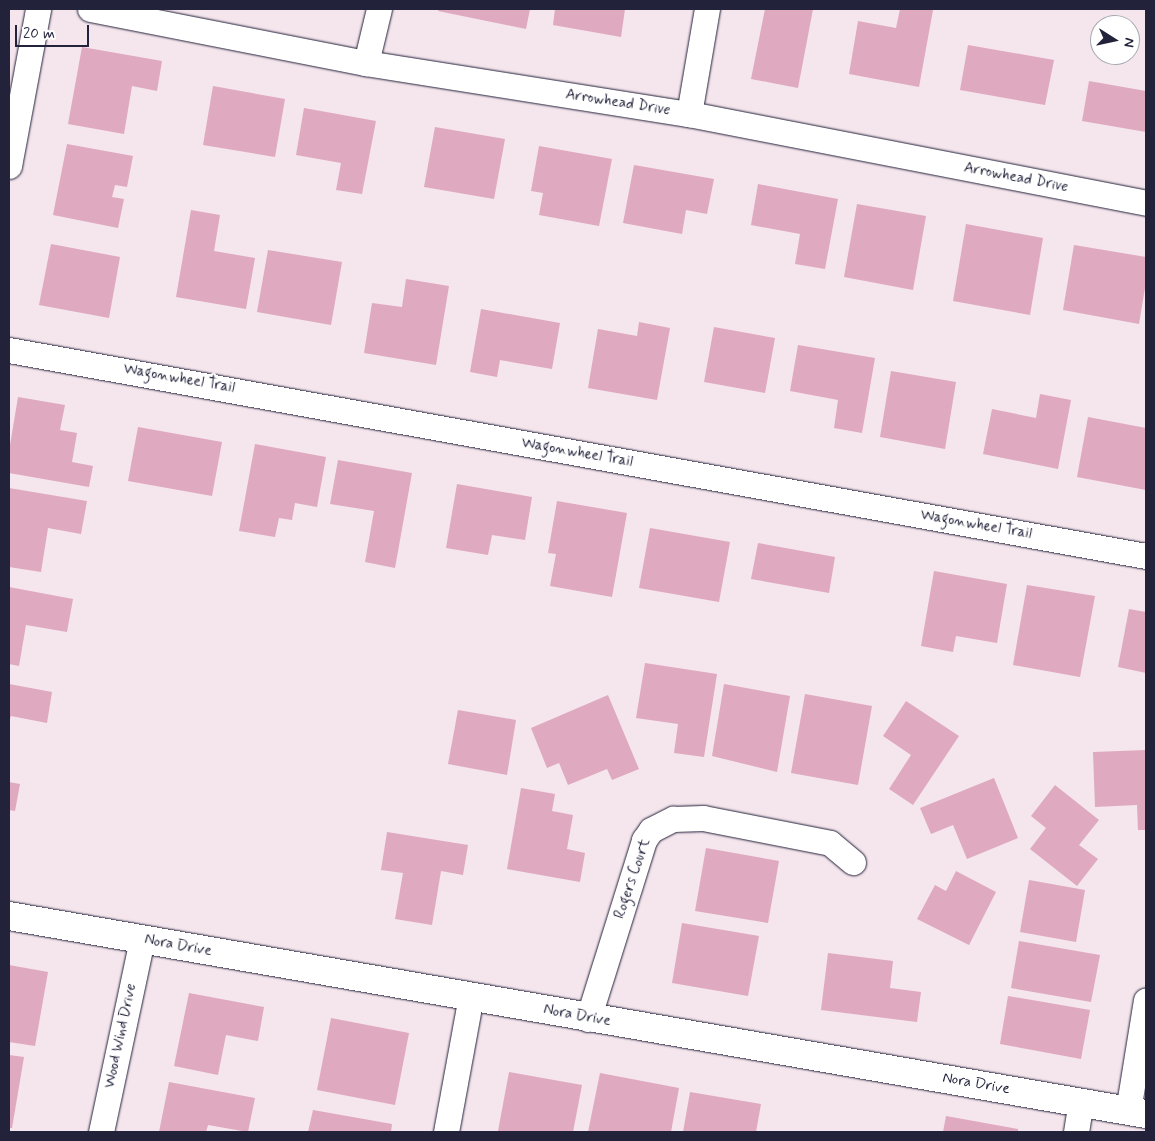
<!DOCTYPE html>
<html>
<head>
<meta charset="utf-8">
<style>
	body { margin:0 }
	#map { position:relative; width:1155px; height:1141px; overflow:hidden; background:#f5e5ec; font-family:Mynerve,sans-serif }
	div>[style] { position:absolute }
	.building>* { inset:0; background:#dfa9c0 }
	.roads { filter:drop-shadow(0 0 1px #22223b) drop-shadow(0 0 1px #22223b) }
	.street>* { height:25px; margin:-12.5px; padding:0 12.5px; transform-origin:12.5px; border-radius:12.5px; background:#fff }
	.secondary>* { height:28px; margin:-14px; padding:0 14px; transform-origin:14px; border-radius:14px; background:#fff }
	span { translate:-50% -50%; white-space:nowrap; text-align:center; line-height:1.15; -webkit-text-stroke:4px #fff; paint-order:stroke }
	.street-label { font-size:15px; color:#22223b }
	.frame { position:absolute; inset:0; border:10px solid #22223b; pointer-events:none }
	.north { position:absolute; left:1090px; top:15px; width:50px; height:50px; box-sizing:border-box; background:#fff; border:1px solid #a7a7b1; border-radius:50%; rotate:100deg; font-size:14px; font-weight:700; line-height:20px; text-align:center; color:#22223b }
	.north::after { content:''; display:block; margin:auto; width:18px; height:22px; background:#22223b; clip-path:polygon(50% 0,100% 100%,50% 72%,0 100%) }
	.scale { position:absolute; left:15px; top:25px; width:74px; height:22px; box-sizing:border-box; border:2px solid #22223b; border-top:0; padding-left:6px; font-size:15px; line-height:18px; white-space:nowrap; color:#22223b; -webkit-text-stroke:4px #fff; paint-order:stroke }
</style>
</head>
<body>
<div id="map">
	<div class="building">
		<i style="clip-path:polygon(439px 9px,530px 9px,526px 29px,438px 11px)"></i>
		<i style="clip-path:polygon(555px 9px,625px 9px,621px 37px,553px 25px)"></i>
		<i style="clip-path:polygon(765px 9px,813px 9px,798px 88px,751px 79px)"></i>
		<i style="clip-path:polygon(900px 9px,933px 10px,919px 87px,849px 74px,858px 21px,896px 28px)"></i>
		<i style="clip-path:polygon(968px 45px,1054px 60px,1045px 105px,960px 90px)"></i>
		<i style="clip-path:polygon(82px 47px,162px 61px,157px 91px,132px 86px,124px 134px,68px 124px)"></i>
		<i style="clip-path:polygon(1089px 81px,1146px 91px,1146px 132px,1082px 121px)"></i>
		<i style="clip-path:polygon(213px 86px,285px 99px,275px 157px,203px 145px)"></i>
		<i style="clip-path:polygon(304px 108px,376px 121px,362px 194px,336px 190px,341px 163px,296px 155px)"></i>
		<i style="clip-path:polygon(435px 127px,505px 139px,494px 199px,424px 187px)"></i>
		<i style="clip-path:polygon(67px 144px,133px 156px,127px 187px,115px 185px,112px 197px,124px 199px,118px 228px,53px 215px)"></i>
		<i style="clip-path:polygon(539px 146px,612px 159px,599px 226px,539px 215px,543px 193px,531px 191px)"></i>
		<i style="clip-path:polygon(634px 165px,714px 179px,707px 214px,686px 210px,682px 234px,623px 223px)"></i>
		<i style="clip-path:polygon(758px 184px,838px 199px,825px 269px,795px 264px,800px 234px,751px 225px)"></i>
		<i style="clip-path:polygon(857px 204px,926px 216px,913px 290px,844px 277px)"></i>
		<i style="clip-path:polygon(191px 210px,220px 215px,214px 251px,255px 258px,246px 309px,176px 297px)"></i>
		<i style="clip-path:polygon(966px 224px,1043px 238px,1030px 315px,953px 301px)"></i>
		<i style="clip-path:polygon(51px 244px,120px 257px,109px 318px,39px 305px)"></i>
		<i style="clip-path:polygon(1074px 245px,1146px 257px,1146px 282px,1139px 324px,1063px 310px)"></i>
		<i style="clip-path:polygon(268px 250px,342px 262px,331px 325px,257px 312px)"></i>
		<i style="clip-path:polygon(406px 279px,449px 286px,436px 365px,364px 353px,372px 303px,402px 307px)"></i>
		<i style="clip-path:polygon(481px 309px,560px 323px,552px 369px,500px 360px,497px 377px,470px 372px)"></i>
		<i style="clip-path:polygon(639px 322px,670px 328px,657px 400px,588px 388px,598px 329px,637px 336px)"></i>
		<i style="clip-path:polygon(714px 327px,775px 338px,765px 393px,704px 382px)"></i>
		<i style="clip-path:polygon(798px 345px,875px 358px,862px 433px,834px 428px,838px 400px,790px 391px)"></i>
		<i style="clip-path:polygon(891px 371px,956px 382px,945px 449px,880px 437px)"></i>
		<i style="clip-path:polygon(1040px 394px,1071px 400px,1058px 469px,983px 454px,992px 409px,1036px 418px)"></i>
		<i style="clip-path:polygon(18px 397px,65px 405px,60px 430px,77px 433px,72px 462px,93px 466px,89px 487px,9px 473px,9px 451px)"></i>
		<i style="clip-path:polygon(1088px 417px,1146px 428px,1146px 490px,1077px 477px)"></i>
		<i style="clip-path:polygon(138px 427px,222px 442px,212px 496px,128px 481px)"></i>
		<i style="clip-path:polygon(255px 444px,326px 457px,317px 507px,295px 503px,292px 520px,279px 518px,275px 537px,239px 531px)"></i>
		<i style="clip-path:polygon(338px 460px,412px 473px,395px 568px,365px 562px,374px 511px,330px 504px)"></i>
		<i style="clip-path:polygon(457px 484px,532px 497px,525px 540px,492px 535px,488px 555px,446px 548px)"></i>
		<i style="clip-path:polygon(9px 488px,87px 501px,81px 534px,48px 528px,41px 572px,9px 567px)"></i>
		<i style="clip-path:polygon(557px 501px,627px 513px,612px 597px,550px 586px,556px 554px,548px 553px)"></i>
		<i style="clip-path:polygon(650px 528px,730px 542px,719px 602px,639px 588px)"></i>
		<i style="clip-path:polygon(758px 543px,835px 557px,829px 593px,751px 579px)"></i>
		<i style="clip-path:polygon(934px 571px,1007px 584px,997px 643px,956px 636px,953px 652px,921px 646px)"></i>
		<i style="clip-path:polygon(1027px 585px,1095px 596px,1080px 677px,1013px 665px)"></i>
		<i style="clip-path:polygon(9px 587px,73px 599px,67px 632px,26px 625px,19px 666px,9px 664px)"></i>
		<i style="clip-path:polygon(1129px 609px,1146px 612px,1146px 673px,1118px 667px)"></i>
		<i style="clip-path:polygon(645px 663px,717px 674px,704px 757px,674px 753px,678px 724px,636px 718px)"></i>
		<i style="clip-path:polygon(9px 684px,52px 692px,47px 723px,11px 716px,9px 721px)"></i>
		<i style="clip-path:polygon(724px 684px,790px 696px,777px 772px,712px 756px)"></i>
		<i style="clip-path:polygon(805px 694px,872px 706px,858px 785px,791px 773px)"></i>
		<i style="clip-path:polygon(608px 695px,639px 769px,612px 780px,607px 769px,568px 785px,559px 763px,547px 768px,531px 728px)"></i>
		<i style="clip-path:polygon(906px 701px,959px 736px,913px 805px,889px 789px,911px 755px,883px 736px)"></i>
		<i style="clip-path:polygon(458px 710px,516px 720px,507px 775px,448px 764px)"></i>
		<i style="clip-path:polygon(1146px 750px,1146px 830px,1138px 830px,1137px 805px,1095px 807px,1093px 752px)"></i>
		<i style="clip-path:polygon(994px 778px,1018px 838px,967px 859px,953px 825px,931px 834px,920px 808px)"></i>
		<i style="clip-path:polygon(9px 782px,20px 784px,15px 811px,9px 810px)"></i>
		<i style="clip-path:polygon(1055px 785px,1099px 820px,1079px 845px,1098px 859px,1077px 886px,1030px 849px,1046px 828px,1031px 816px)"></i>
		<i style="clip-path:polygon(521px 788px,555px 794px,552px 811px,573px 815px,567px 849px,585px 853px,580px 882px,507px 869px)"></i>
		<i style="clip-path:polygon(387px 832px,468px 845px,463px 875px,441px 871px,432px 925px,395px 919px,403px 873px,381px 870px)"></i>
		<i style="clip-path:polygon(706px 848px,779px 861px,768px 923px,695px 911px)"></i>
		<i style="clip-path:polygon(956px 871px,996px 892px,969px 945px,917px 919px,935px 885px,946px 891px)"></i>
		<i style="clip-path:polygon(1029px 880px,1085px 890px,1076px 942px,1020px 932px)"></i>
		<i style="clip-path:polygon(682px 923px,759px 936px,748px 996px,672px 983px)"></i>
		<i style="clip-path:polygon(1019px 941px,1100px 955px,1091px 1002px,1011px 988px)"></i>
		<i style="clip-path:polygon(828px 953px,893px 961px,890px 988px,921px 992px,917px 1022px,821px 1010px)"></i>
		<i style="clip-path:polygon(9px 965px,48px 972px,35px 1046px,9px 1042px)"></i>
		<i style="clip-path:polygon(189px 993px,264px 1007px,258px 1041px,226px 1035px,218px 1075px,174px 1066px)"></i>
		<i style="clip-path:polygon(1008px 996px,1090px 1010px,1081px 1059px,1000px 1044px)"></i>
		<i style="clip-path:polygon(331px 1018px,409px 1033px,395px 1105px,317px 1090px)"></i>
		<i style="clip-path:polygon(9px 1055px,24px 1057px,12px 1128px,9px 1128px)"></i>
		<i style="clip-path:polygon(509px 1072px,582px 1085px,573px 1132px,498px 1131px)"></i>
		<i style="clip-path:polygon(600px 1073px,679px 1088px,671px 1132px,588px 1132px)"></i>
		<i style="clip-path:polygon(169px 1082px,255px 1098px,248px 1132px,208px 1125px,206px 1132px,159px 1132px)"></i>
		<i style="clip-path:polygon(690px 1092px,761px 1104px,756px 1132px,683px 1132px)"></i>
		<i style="clip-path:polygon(313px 1110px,392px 1124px,391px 1132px,308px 1132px)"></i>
		<i style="clip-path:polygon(946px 1116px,1018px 1129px,1018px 1132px,943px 1132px)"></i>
	</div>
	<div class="roads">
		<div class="street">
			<i style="left:90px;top:9px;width:281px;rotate:11.1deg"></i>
			<i style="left:366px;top:63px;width:327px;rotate:9deg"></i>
			<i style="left:689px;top:114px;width:466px;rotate:11deg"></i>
			<i style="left:366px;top:63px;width:56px;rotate:-76.5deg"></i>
			<i style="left:689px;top:114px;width:107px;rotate:-80.3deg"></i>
			<i style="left:9px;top:166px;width:160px;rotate:-79.5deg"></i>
			<i style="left:9px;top:350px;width:1156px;rotate:10.27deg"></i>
			<i style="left:588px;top:1019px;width:188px;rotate:-72.6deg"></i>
			<i style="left:644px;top:840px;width:12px;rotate:-55deg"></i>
			<i style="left:651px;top:830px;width:25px;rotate:-27deg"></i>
			<i style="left:673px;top:819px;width:30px;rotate:-2deg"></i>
			<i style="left:703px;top:818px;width:129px;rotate:11.1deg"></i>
			<i style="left:830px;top:843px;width:30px;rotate:40deg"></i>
			<i style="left:1128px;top:1111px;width:112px;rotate:-80.8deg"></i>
			<i style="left:101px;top:1132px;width:197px;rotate:-78deg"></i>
			<i style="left:446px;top:1132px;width:138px;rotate:-79.6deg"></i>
			<i style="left:1076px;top:1132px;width:30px;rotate:-81deg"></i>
		</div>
		<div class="secondary">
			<i style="left:9px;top:916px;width:1154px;rotate:9.88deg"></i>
		</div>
	</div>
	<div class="street-label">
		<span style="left:618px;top:103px;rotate:9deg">Arrowhead Drive</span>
		<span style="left:1016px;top:178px;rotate:11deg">Arrowhead Drive</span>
		<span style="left:179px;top:379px;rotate:10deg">Wagonwheel Trail</span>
		<span style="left:577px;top:453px;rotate:10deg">Wagonwheel Trail</span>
		<span style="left:976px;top:525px;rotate:10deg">Wagonwheel Trail</span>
		<span style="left:633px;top:879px;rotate:-71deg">Rogers Court</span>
		<span style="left:178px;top:946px;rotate:10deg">Nora Drive</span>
		<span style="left:577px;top:1016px;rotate:10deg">Nora Drive</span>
		<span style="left:121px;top:1036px;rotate:-78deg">Wood Wind Drive</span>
		<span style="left:976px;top:1084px;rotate:10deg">Nora Drive</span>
	</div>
	<div class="frame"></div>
	<div class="north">N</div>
	<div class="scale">20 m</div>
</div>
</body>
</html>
